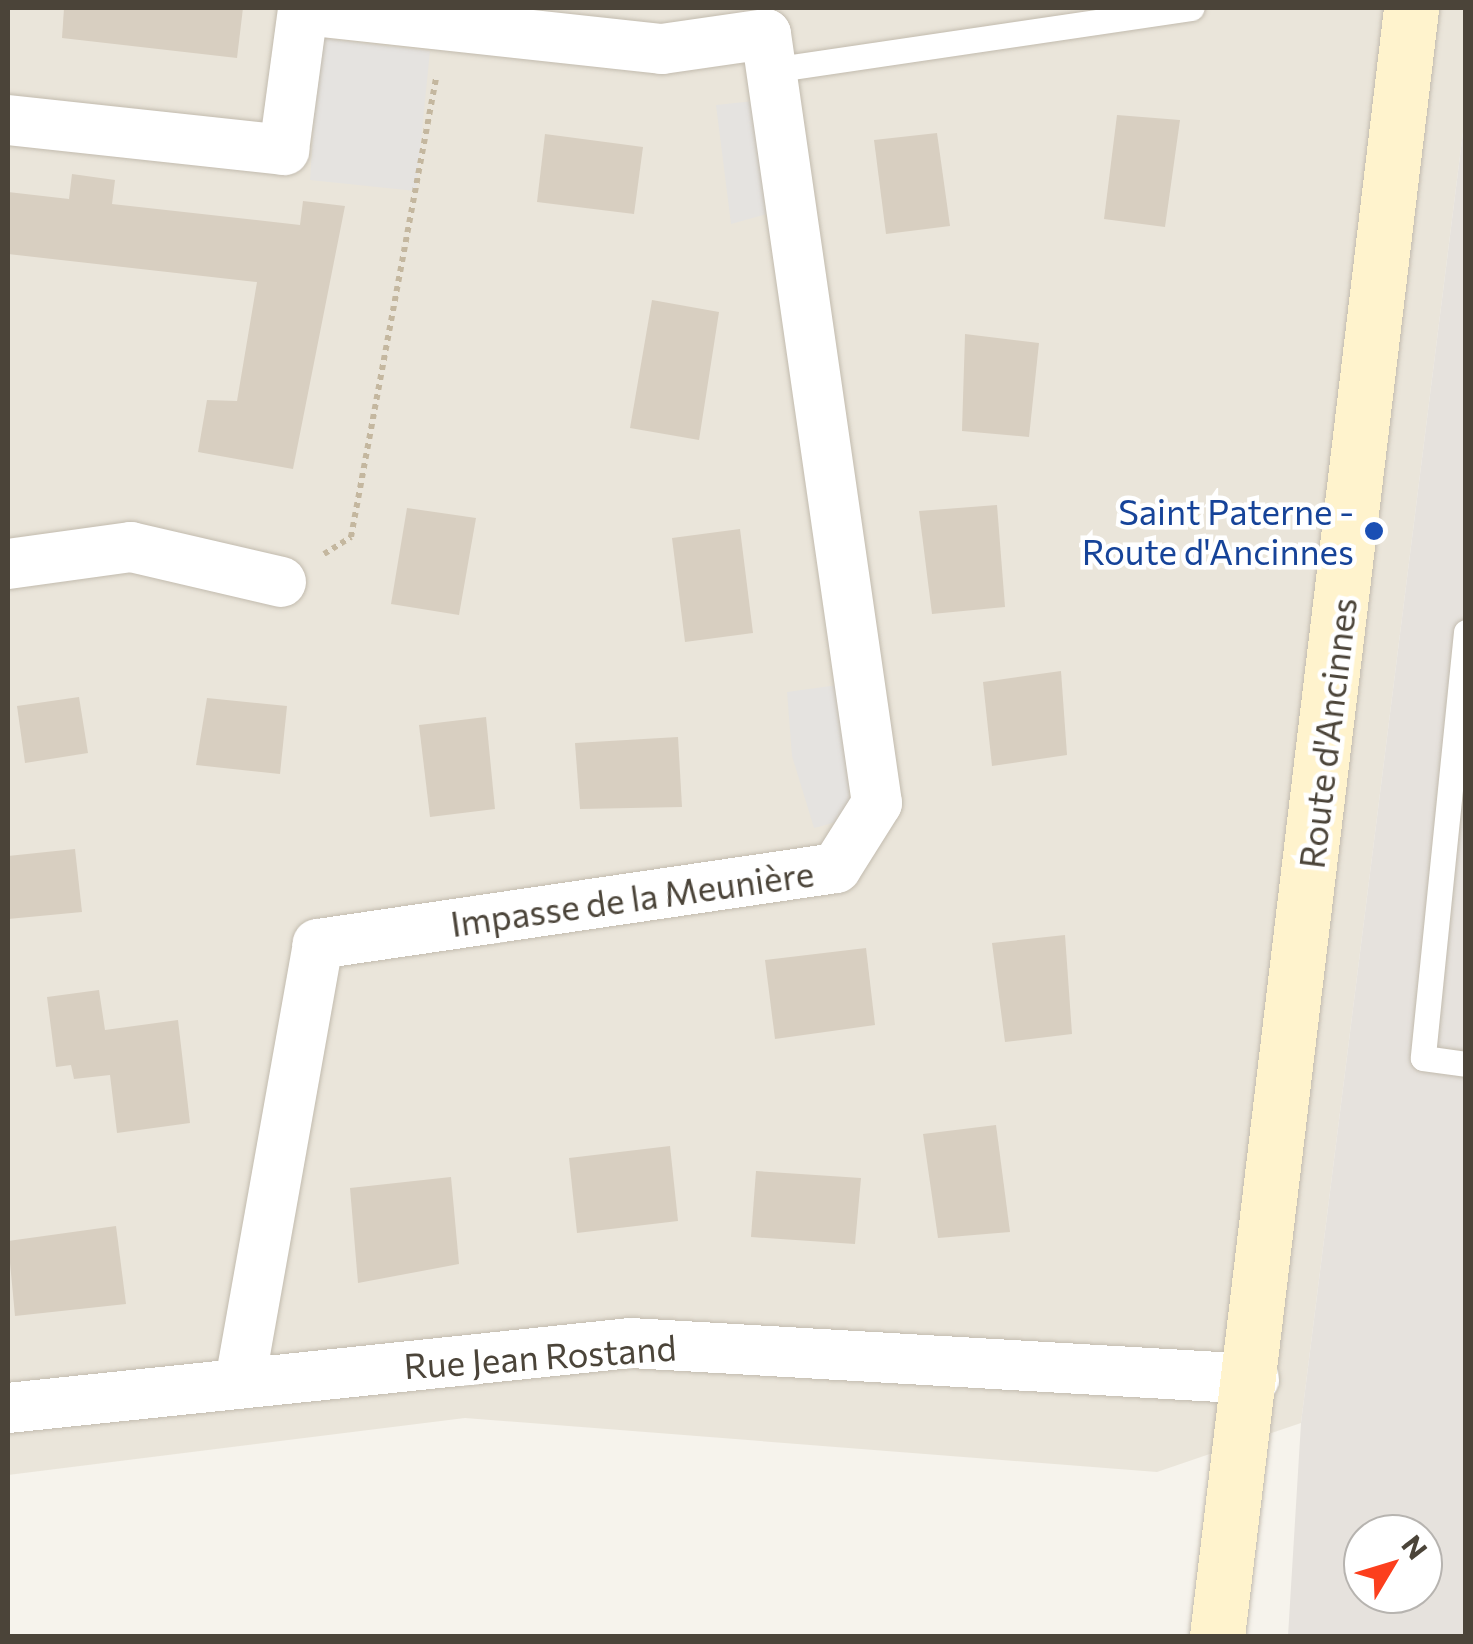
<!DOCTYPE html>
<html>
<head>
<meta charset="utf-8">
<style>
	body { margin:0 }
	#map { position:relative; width:1473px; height:1644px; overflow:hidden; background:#f6f3ec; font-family:Commissioner,sans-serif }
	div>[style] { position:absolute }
	.residential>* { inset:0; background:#eae5da }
	.industrial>* { inset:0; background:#e6e2dd }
	.parking>* { inset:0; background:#e5e3e0 }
	.building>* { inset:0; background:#d8cfc1 }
	.path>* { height:6px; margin-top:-3px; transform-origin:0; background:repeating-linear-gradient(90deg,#c4b79f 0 5px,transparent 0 10px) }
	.roads { filter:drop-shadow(0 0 2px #c2bbae) drop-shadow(0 0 2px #c2bbae) }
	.lane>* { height:25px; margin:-12.5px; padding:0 12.5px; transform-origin:12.5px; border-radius:12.5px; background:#fff }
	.street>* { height:50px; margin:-25px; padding:0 25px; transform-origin:25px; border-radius:25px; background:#fff }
	.secondary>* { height:55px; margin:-27.5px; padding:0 27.5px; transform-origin:27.5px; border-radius:27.5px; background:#fff3cd }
	.dots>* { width:28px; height:28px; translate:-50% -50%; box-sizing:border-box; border:5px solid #fff; border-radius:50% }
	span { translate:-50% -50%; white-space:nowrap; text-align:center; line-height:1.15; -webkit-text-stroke:9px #fff; paint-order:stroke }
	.transit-label { font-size:35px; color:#164399 }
	.right { translate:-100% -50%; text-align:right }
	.street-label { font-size:35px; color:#4b4439 }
	.frame { position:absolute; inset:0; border:10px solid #4b4439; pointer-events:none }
	.north { position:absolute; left:1343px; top:1514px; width:100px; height:100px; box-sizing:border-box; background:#fff; border:2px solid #b7b4b0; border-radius:50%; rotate:52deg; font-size:28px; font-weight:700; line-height:40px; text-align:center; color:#4b4439 }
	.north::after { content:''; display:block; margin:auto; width:35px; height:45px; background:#fc3f1d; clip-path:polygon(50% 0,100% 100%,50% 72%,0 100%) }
</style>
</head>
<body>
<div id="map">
	<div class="residential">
		<i style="clip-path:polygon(8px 8px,1465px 8px,1465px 116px,1301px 1423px,1157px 1472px,465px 1418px,8px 1475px)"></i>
	</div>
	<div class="industrial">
		<i style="clip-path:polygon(evenodd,1465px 116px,1465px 1636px,1288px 1636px,1301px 1423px,1465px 116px,1363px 1534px,1423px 1534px,1423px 1594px,1363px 1594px,1363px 1534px)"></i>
	</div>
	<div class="parking">
		<i style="clip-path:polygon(319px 38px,430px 51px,416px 191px,310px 180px)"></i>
		<i style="clip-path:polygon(765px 100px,778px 211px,731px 224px,716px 105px)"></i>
		<i style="clip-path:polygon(838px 685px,852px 818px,814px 828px,792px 756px,787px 692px)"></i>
	</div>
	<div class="building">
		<i style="clip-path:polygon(64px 8px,243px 8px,237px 58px,62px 38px)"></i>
		<i style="clip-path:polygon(1117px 115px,1180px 120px,1165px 227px,1104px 219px)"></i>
		<i style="clip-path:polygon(937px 133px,950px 226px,886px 234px,874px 140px)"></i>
		<i style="clip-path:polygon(545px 134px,643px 147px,634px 214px,537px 202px)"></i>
		<i style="clip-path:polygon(72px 174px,115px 180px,112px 204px,300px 225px,303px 201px,345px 206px,293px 469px,198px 452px,207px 400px,237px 401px,257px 282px,8px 254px,8px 192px,69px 199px)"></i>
		<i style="clip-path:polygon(652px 300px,719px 312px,699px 440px,630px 428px)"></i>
		<i style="clip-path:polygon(965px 334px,1039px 343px,1029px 437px,962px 431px)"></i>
		<i style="clip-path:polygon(997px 505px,1005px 607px,932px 614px,919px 511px)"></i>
		<i style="clip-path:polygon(407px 508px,476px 518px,459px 615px,391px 604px)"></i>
		<i style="clip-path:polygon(740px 529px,753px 633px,685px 642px,672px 538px)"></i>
		<i style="clip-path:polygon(1061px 671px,1067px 755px,992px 766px,983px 682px)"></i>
		<i style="clip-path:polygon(79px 697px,88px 753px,25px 763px,17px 706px)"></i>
		<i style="clip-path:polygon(207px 698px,287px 706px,280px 774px,196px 765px)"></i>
		<i style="clip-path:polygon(486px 717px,495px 809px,430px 817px,419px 725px)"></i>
		<i style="clip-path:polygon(678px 737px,682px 807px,580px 809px,575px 743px)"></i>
		<i style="clip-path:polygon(75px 849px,82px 912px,8px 919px,8px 856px)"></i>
		<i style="clip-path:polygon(1065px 935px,1072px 1034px,1005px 1042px,992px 943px)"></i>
		<i style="clip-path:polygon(866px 948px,875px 1025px,775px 1039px,765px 960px)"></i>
		<i style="clip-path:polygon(99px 990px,105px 1030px,178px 1020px,190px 1123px,117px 1133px,110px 1075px,74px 1079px,71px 1065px,56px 1067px,47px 997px)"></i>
		<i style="clip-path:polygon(996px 1125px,1010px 1232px,938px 1238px,923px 1134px)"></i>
		<i style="clip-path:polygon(670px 1146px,678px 1221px,577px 1233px,569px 1158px)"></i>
		<i style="clip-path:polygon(756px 1171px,861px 1178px,855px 1244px,751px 1237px)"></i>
		<i style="clip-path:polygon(451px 1177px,459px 1264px,358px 1283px,350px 1188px)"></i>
		<i style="clip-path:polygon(116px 1226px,126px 1304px,15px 1316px,8px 1241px)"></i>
	</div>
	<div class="path">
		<i style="left:324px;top:554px;width:32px;rotate:-32deg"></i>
		<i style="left:351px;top:537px;width:466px;rotate:-79.5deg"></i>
	</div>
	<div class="roads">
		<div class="lane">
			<i style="left:771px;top:70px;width:425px;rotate:-8.4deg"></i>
			<i style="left:1466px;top:632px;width:428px;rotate:95.8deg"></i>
			<i style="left:1423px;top:1058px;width:43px;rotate:7.9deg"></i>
		</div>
		<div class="street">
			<i style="left:8px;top:120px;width:278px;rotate:6.2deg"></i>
			<i style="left:284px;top:150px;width:141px;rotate:-82.3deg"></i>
			<i style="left:303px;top:10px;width:361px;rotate:6.2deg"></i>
			<i style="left:662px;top:49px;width:105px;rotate:-8.2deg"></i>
			<i style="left:766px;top:34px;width:777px;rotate:81.79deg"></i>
			<i style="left:877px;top:803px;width:77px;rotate:122.2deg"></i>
			<i style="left:836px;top:868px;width:524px;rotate:171.65deg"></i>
			<i style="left:318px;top:944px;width:443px;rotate:100.1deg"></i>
			<i style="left:8px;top:564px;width:124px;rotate:-7.9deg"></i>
			<i style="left:131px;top:547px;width:154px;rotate:13.1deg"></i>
			<i style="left:8px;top:1408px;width:626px;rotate:-5.96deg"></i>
			<i style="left:631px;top:1343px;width:624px;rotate:3.31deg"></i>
		</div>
		<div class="secondary">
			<i style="left:1217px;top:1636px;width:1640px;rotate:-83.2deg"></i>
		</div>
	</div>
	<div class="dots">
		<i style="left:1374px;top:531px;background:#1a4fb4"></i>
	</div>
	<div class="transit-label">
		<span class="right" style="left:1354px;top:531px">Saint Paterne -<br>Route d'Ancinnes</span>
	</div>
	<div class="street-label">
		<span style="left:1327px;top:733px;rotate:-83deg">Route d'Ancinnes</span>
		<span style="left:632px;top:898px;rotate:-8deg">Impasse de la Meunière</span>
		<span style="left:540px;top:1356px;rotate:-4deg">Rue Jean Rostand</span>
	</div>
	<div class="frame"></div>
	<div class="north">N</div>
</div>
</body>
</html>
